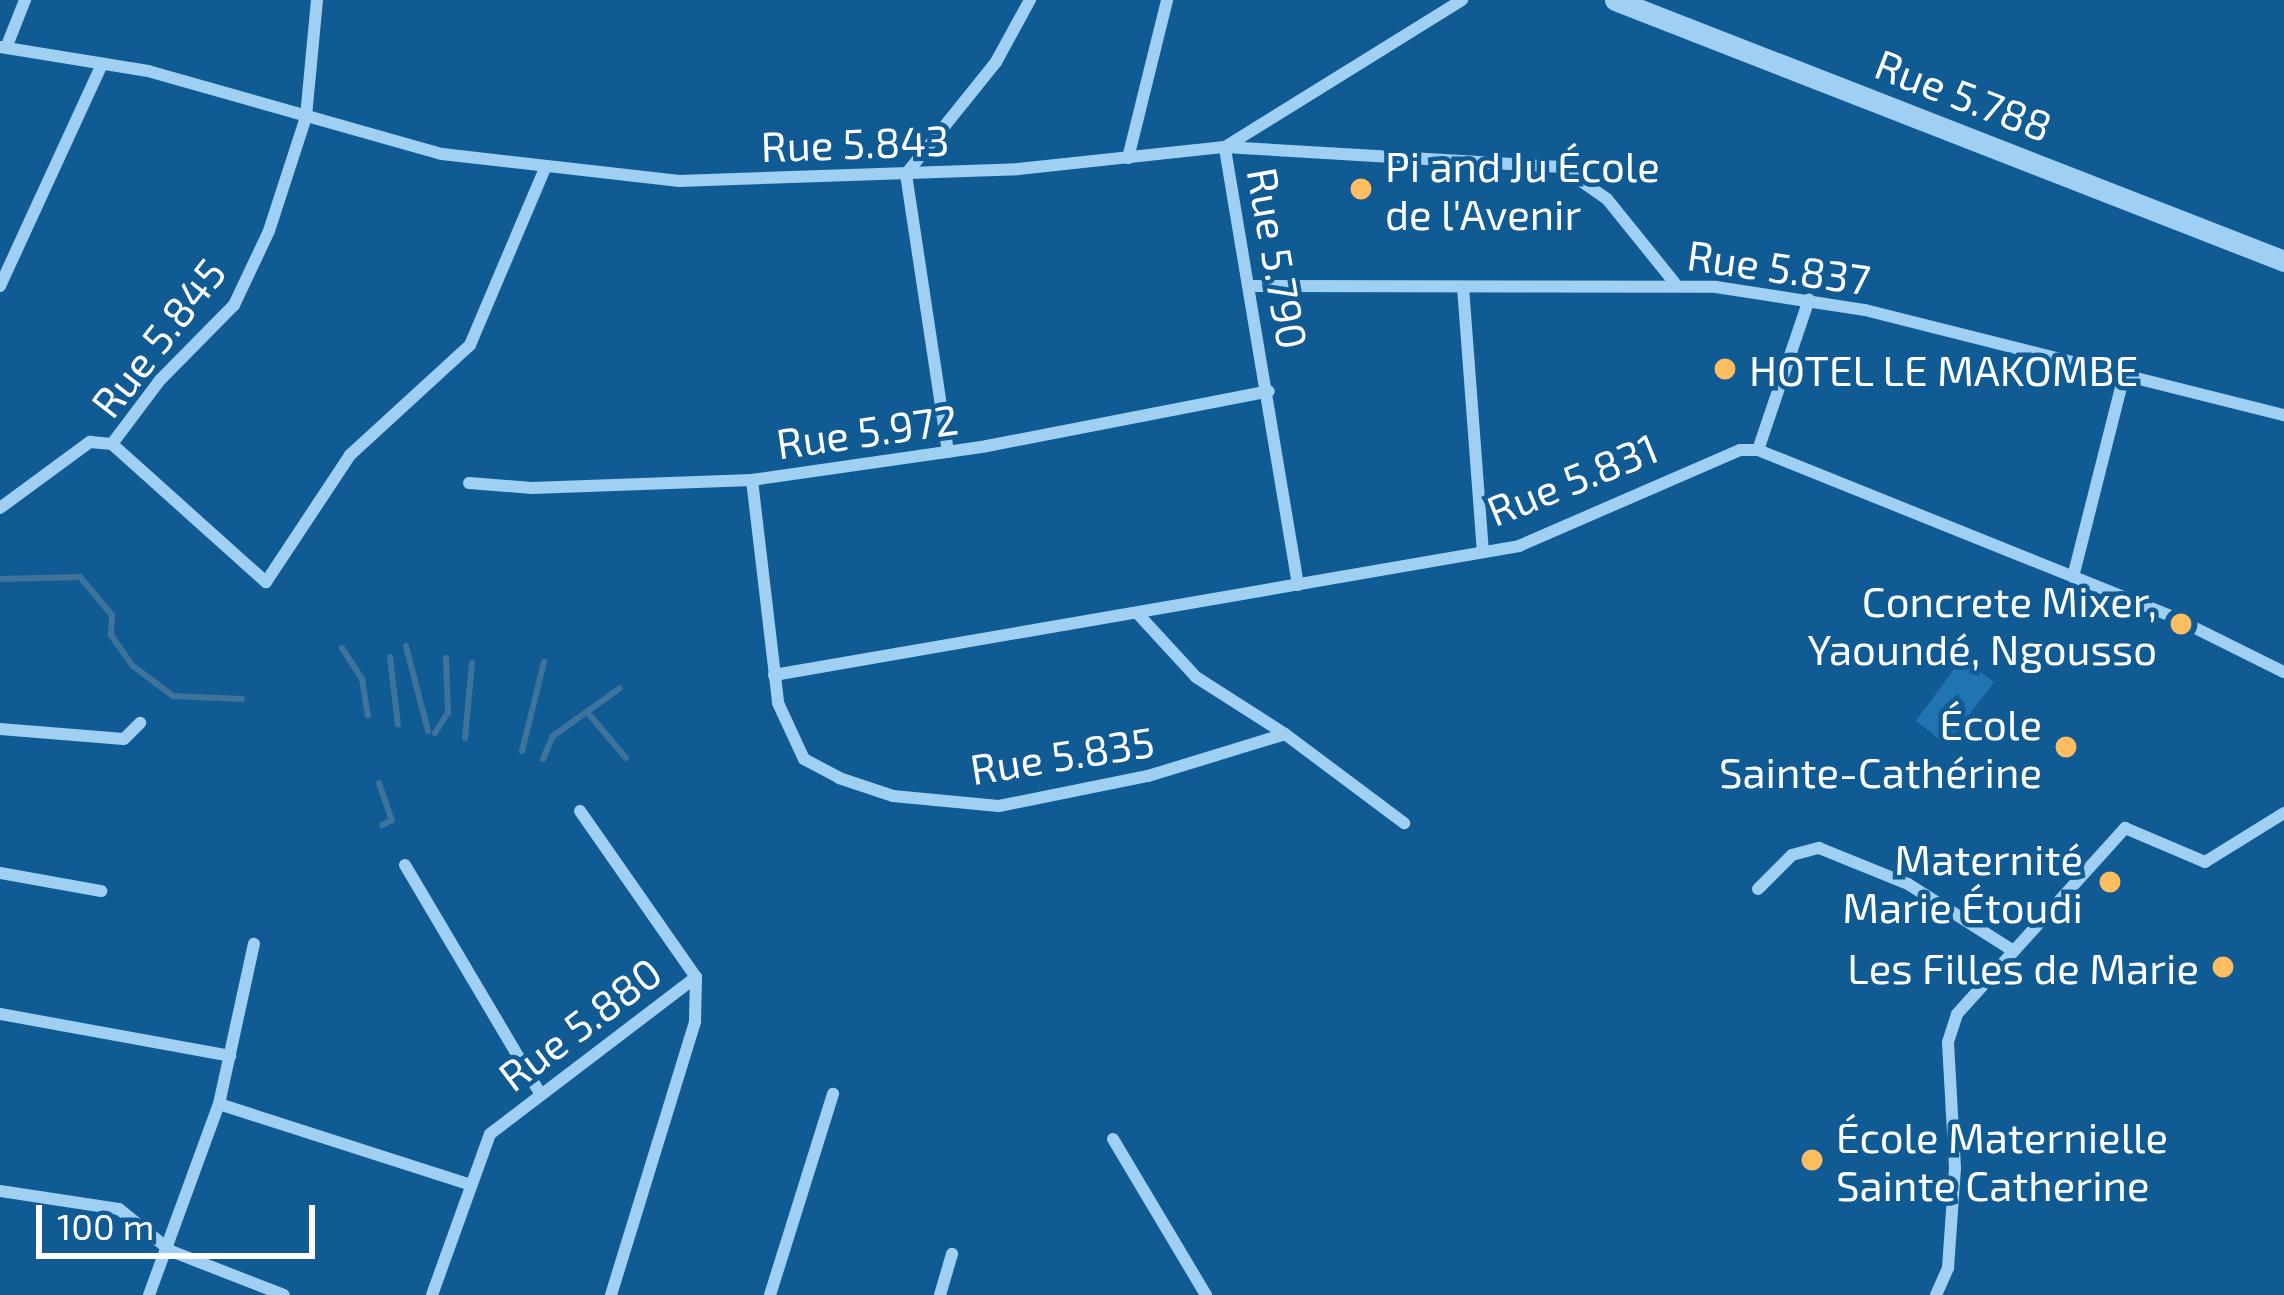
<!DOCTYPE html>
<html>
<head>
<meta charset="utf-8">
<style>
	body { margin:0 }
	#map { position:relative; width:2284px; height:1295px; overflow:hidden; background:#115b94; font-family:"Exo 2",sans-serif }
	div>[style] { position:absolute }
	.green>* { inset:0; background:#2074b2 }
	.stream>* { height:6px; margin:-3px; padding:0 3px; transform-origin:3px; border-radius:3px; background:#3e739c }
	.minor>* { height:12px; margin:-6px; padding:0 6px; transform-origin:6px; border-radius:6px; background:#9fd0f3 }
	.tertiary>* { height:21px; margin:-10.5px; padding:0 10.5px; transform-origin:10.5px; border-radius:10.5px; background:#9fd0f3 }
	.dots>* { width:33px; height:33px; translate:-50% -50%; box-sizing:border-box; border:6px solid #115b94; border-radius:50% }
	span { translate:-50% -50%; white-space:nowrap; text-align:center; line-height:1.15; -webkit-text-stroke:9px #115b94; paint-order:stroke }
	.street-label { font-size:42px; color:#fff }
	.poi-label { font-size:42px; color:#fff }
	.left { translate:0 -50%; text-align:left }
	.right { translate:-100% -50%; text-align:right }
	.scale { position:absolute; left:36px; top:1205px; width:279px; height:54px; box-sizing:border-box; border:6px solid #fff; border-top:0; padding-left:15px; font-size:36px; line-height:42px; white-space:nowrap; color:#fff; -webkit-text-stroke:9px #115b94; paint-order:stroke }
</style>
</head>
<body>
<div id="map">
	<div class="green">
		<i style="clip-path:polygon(1962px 658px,1994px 682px,1961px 726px,1953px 721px,1960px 728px,1947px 745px,1916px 721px)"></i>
	</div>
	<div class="stream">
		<i style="left:0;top:579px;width:80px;rotate:-1.4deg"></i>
		<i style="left:80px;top:577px;width:50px;rotate:49.9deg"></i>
		<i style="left:112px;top:615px;width:20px;rotate:93deg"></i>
		<i style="left:111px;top:635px;width:38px;rotate:55deg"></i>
		<i style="left:133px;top:666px;width:50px;rotate:36.9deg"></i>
		<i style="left:173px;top:696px;width:69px;rotate:2.5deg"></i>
		<i style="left:406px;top:646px;width:88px;rotate:75.5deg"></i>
		<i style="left:342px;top:648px;width:37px;rotate:57deg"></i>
		<i style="left:362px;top:679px;width:37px;rotate:81deg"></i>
		<i style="left:390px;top:657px;width:68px;rotate:83.3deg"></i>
		<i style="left:587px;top:712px;width:60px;rotate:49.7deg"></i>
		<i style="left:435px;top:733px;width:25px;rotate:-58deg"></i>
		<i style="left:448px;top:712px;width:54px;rotate:-92.1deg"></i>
		<i style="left:465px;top:738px;width:75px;rotate:-84.7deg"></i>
		<i style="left:522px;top:751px;width:92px;rotate:-76.1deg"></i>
		<i style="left:543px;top:759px;width:25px;rotate:-67deg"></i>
		<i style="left:553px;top:736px;width:82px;rotate:-35.6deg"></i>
		<i style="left:379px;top:783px;width:39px;rotate:71deg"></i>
		<i style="left:392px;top:820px;width:11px;rotate:153deg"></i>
		<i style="left:85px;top:1240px;width:30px;rotate:-60deg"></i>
	</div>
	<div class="minor">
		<i style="left:317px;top:0;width:118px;rotate:95.4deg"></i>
		<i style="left:306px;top:117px;width:120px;rotate:108deg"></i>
		<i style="left:269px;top:231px;width:82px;rotate:115.3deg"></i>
		<i style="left:234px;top:305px;width:105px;rotate:134.6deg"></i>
		<i style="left:160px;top:380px;width:80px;rotate:126.9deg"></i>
		<i style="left:112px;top:444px;width:207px;rotate:41.9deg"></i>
		<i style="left:266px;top:582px;width:152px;rotate:-56.5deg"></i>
		<i style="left:350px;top:455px;width:163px;rotate:-42.5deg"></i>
		<i style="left:470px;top:345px;width:192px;rotate:-67deg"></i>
		<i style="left:0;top:47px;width:150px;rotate:9.2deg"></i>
		<i style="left:148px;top:71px;width:305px;rotate:15.8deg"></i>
		<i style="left:442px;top:154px;width:239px;rotate:6.5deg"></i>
		<i style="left:679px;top:181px;width:339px;rotate:-2deg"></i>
		<i style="left:1018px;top:169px;width:208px;rotate:-6.1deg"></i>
		<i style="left:1225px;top:147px;width:337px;rotate:3.4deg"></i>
		<i style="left:1561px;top:167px;width:56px;rotate:34.8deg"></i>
		<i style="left:1607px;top:199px;width:107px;rotate:51.1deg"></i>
		<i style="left:6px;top:48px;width:52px;rotate:-68.4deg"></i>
		<i style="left:1128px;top:158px;width:163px;rotate:-76.1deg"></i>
		<i style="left:0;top:286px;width:244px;rotate:-65.3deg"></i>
		<i style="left:1251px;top:286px;width:465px;rotate:0.1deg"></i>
		<i style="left:1716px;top:287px;width:151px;rotate:8.8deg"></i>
		<i style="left:1865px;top:310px;width:432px;rotate:14.1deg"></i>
		<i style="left:1463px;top:287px;width:265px;rotate:85.7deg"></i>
		<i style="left:1758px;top:450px;width:159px;rotate:-71.3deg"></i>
		<i style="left:948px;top:452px;width:281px;rotate:-98.6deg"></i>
		<i style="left:906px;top:174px;width:144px;rotate:-51.2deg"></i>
		<i style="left:996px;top:62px;width:71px;rotate:-61.3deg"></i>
		<i style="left:752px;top:480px;width:225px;rotate:83.3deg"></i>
		<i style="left:778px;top:703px;width:62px;rotate:65.1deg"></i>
		<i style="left:804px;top:759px;width:40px;rotate:28deg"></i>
		<i style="left:839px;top:778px;width:57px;rotate:18.4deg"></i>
		<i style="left:893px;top:796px;width:106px;rotate:5.4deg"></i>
		<i style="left:999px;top:806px;width:152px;rotate:-11.4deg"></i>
		<i style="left:1148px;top:776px;width:143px;rotate:-17deg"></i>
		<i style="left:1285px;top:734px;width:106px;rotate:-147.4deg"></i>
		<i style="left:1196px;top:677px;width:86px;rotate:-132.6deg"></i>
		<i style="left:469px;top:483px;width:63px;rotate:4.5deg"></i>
		<i style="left:532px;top:488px;width:220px;rotate:-2.1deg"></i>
		<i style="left:752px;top:480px;width:237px;rotate:-8.2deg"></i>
		<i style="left:987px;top:446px;width:287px;rotate:-11deg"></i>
		<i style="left:0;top:508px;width:112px;rotate:-36.3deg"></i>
		<i style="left:90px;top:442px;width:22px;rotate:5deg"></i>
		<i style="left:2073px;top:577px;width:204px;rotate:-75.8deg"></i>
		<i style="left:1298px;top:585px;width:444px;rotate:-99.5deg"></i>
		<i style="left:1225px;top:147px;width:279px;rotate:-31.8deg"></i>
		<i style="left:774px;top:675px;width:756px;rotate:-9.82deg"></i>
		<i style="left:1519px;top:546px;width:241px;rotate:-23.5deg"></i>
		<i style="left:1740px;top:450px;width:18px"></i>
		<i style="left:1758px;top:450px;width:445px;rotate:21.9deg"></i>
		<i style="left:2171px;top:616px;width:126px;rotate:26.4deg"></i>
		<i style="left:0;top:729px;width:124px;rotate:4.6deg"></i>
		<i style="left:124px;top:739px;width:23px;rotate:-45deg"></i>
		<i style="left:1285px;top:734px;width:149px;rotate:36.8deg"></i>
		<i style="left:580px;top:811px;width:203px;rotate:55.1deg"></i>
		<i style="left:405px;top:865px;width:264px;rotate:59.4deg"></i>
		<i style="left:0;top:873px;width:103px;rotate:10.1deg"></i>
		<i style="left:1758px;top:889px;width:48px;rotate:-45deg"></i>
		<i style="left:1792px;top:855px;width:28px;rotate:-15deg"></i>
		<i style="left:1819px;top:848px;width:96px;rotate:22deg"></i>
		<i style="left:1908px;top:884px;width:123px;rotate:32.4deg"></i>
		<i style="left:0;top:1014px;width:234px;rotate:10.3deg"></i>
		<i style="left:219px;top:1104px;width:262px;rotate:17.8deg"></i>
		<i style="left:1113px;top:1139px;width:182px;rotate:59.2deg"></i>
		<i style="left:0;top:1191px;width:120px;rotate:8.6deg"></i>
		<i style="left:119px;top:1209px;width:67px;rotate:38.9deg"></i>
		<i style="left:171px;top:1251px;width:121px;rotate:21.3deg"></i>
		<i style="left:149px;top:1295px;width:203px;rotate:-69.9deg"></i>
		<i style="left:219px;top:1104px;width:164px;rotate:-77.7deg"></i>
		<i style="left:432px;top:1295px;width:171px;rotate:-70.2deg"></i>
		<i style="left:490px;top:1134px;width:259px;rotate:-37.3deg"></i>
		<i style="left:696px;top:977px;width:45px;rotate:91.3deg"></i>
		<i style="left:695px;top:1022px;width:286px;rotate:107.1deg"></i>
		<i style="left:770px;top:1295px;width:211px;rotate:-72.6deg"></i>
		<i style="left:940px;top:1295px;width:43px;rotate:-73.7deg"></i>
		<i style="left:1936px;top:1295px;width:30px;rotate:-66deg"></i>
		<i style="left:1948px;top:1268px;width:100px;rotate:-86deg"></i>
		<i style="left:1955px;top:1168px;width:126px;rotate:-93.2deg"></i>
		<i style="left:1948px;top:1042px;width:29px;rotate:-72deg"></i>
		<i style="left:1957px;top:1014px;width:251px;rotate:-47.9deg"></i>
		<i style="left:2125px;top:828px;width:87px;rotate:23deg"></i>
		<i style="left:2205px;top:862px;width:93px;rotate:-31.8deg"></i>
	</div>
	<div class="tertiary">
		<i style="left:1615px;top:0;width:718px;rotate:21.31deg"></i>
	</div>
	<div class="dots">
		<i style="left:1361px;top:189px;background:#ffbd61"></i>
		<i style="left:1725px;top:369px;background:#ffbd61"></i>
		<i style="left:2181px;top:624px;background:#ffbd61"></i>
		<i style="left:2066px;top:747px;background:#ffbd61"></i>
		<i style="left:2110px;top:882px;background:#ffbd61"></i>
		<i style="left:2223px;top:967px;background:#ffbd61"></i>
		<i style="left:1812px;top:1160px;background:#ffbd61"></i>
	</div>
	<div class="street-label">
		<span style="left:1964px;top:94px;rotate:21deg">Rue 5.788</span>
		<span style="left:855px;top:142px;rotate:-2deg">Rue 5.843</span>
		<span style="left:1279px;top:258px;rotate:80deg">Rue 5.790</span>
		<span style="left:1779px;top:266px;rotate:8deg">Rue 5.837</span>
		<span style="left:157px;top:337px;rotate:-52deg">Rue 5.845</span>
		<span style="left:867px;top:430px;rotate:-8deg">Rue 5.972</span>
		<span style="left:1572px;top:478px;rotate:-22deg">Rue 5.831</span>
		<span style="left:1062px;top:754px;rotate:-9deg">Rue 5.835</span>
		<span style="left:579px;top:1023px;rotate:-37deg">Rue 5.880</span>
	</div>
	<div class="poi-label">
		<span class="left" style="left:1385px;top:189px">Pi and Ju École<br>de l'Avenir</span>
		<span class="left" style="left:1749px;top:369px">HOTEL LE MAKOMBE</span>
		<span class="right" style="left:2157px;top:624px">Concrete Mixer,<br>Yaoundé, Ngousso</span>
		<span class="right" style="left:2042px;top:747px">École<br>Sainte-Cathérine</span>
		<span class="right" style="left:2083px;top:882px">Maternité<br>Marie Étoudi</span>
		<span class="right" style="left:2199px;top:967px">Les Filles de Marie</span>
		<span class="left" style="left:1836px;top:1160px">École Maternielle<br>Sainte Catherine</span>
	</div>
	<div class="scale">100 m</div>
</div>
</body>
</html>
